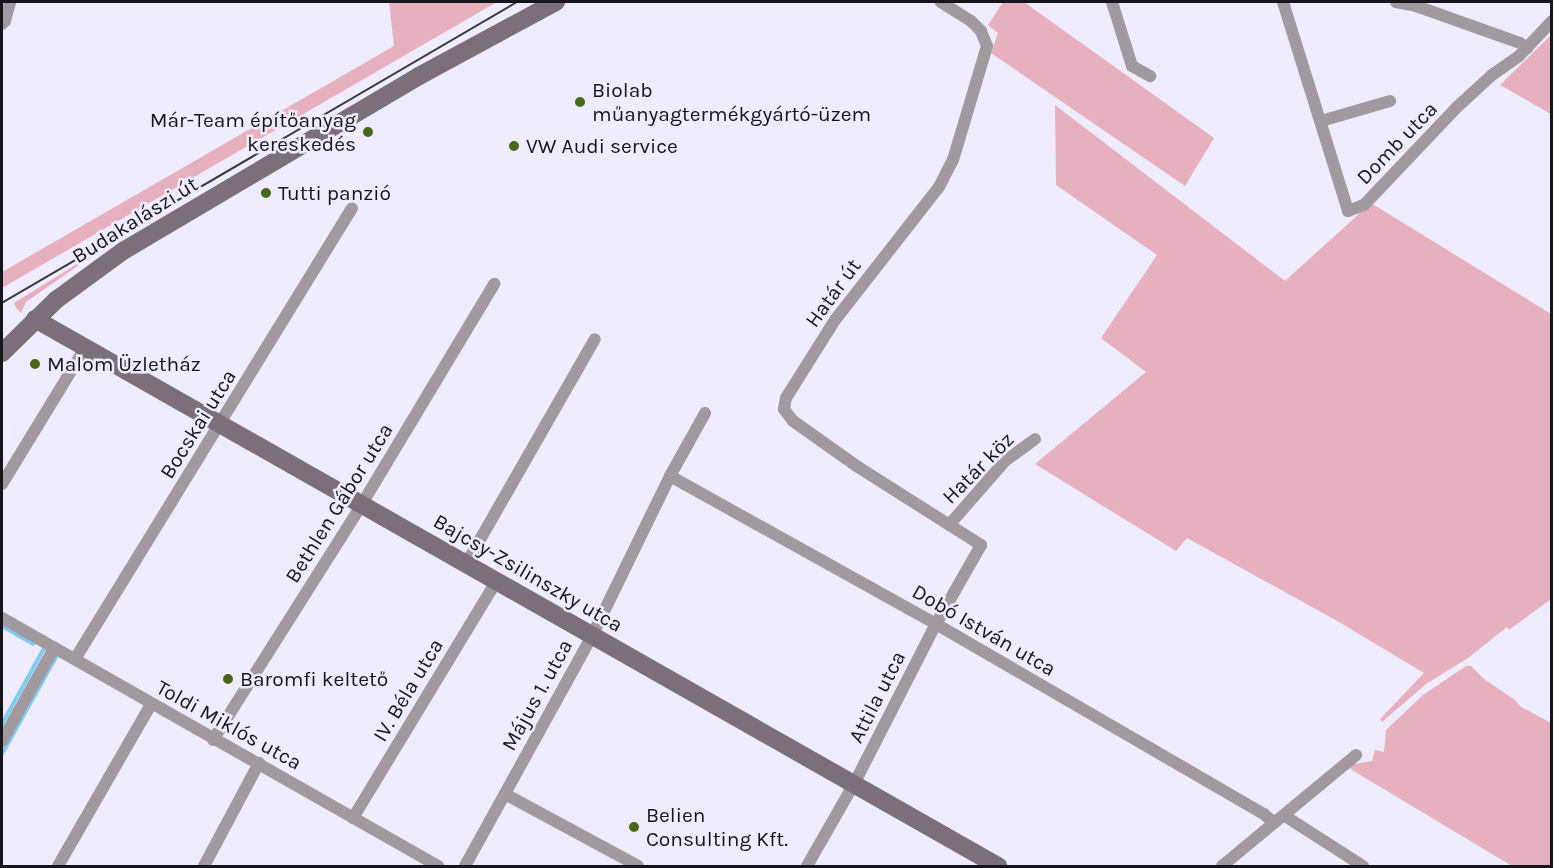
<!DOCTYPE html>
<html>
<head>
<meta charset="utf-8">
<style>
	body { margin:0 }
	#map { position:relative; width:1553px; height:868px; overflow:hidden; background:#efecfd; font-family:Karla,sans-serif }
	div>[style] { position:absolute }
	.green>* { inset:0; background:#e6b0be }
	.stream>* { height:4px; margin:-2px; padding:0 2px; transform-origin:2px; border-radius:2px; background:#7ecdf0 }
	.street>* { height:12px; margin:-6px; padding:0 6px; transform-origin:6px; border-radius:6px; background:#a199a0 }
	.secondary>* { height:18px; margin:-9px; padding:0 9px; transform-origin:9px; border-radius:9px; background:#7b707a }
	.tram>* { height:1.5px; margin:-0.75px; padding:0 0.75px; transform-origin:0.75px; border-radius:0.75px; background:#393740 }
	.dots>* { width:16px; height:16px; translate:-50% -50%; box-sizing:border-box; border:3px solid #efecfd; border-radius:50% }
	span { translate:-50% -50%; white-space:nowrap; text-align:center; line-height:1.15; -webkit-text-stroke:5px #efecfd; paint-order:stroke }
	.poi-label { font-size:21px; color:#16151c }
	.left { translate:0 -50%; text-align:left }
	.right { translate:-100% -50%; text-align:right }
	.street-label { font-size:21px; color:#16151c }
	.frame { position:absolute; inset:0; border:3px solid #16151c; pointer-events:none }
</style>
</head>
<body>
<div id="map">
	<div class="green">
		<i style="clip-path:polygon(389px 2px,497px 2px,2px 288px,2px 272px,394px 46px)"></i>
		<i style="clip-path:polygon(1003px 2px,1024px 2px,1214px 138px,1185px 186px,991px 53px,998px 33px,988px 25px)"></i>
		<i style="clip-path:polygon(1551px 35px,1551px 114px,1500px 85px)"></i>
		<i style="clip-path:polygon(1055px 105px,1285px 281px,1371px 203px,1551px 314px,1551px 599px,1509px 630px,1507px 627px,1468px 658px,1426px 684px,1382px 722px,1380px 719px,1424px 673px,1339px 622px,1187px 538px,1176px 551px,1035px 464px,1146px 372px,1101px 338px,1157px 255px,1056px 185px)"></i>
		<i style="clip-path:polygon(109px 244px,26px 302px,21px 313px,17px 309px,14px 303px)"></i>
		<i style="clip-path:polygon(1466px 666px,1471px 666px,1484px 679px,1515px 700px,1521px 707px,1551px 723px,1551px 866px,1512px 866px,1352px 770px,1348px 765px,1372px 761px,1375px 750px,1384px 752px,1386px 730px,1423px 695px)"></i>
	</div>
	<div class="stream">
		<i style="left:2px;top:626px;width:36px;rotate:30deg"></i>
		<i style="left:2px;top:724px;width:85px;rotate:-61deg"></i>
		<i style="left:2px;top:754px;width:111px;rotate:-60.9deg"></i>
	</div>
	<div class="street">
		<i style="left:1112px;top:2px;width:67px;rotate:72.6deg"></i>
		<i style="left:1132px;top:66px;width:21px;rotate:29deg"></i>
		<i style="left:1283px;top:2px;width:219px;rotate:72.7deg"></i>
		<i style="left:1348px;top:211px;width:17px;rotate:-21deg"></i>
		<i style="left:1364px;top:205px;width:134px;rotate:-46.5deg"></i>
		<i style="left:1456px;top:108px;width:49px;rotate:-42.5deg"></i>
		<i style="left:1492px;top:75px;width:32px;rotate:-35deg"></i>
		<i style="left:1518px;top:57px;width:50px;rotate:-46.6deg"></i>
		<i style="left:1396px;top:2px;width:20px;rotate:11deg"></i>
		<i style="left:1416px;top:6px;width:110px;rotate:19.6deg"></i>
		<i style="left:1520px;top:43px;width:9px;rotate:36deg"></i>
		<i style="left:2px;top:24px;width:4px;rotate:-45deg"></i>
		<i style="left:5px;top:21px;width:20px;rotate:-75deg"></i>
		<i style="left:1321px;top:121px;width:72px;rotate:-16.2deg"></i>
		<i style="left:670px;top:476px;width:304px;rotate:29.1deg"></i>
		<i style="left:936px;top:624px;width:379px;rotate:30.1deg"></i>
		<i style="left:1264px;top:814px;width:13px;rotate:42deg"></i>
		<i style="left:2px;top:484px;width:159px;rotate:-58.6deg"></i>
		<i style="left:949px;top:525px;width:85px;rotate:-48.8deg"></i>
		<i style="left:1005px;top:461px;width:37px;rotate:-36deg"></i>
		<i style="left:466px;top:564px;width:259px;rotate:-60.2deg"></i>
		<i style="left:2px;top:618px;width:502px;rotate:29.63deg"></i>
		<i style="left:75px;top:659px;width:529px;rotate:-58.44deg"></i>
		<i style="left:213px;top:740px;width:279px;rotate:-57.7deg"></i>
		<i style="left:362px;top:504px;width:257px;rotate:-59deg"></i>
		<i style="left:2px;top:741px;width:107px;rotate:-60.8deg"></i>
		<i style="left:505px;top:794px;width:151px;rotate:28.4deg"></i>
		<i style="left:1285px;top:816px;width:93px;rotate:32.7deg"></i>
		<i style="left:353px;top:818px;width:276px;rotate:-58.8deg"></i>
		<i style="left:58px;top:866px;width:187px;rotate:-60.1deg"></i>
		<i style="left:204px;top:866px;width:117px;rotate:-61.9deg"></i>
		<i style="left:465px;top:866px;width:263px;rotate:-61.1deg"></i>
		<i style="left:592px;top:636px;width:178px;rotate:-64deg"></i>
		<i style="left:670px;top:476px;width:72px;rotate:-60.9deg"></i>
		<i style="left:807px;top:866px;width:95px;rotate:-60.2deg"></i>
		<i style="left:854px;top:784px;width:180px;rotate:-62.9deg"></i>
		<i style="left:936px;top:624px;width:91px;rotate:-60.3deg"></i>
		<i style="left:981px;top:545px;width:146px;rotate:-147.6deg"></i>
		<i style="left:858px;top:467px;width:80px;rotate:-144.7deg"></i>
		<i style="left:793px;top:421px;width:15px;rotate:-127deg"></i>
		<i style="left:784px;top:409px;width:11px;rotate:-80deg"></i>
		<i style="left:786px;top:398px;width:92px;rotate:-57.9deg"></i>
		<i style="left:835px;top:320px;width:169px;rotate:-52deg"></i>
		<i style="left:939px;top:187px;width:30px;rotate:-63deg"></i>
		<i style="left:953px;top:160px;width:119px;rotate:-73.4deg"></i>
		<i style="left:987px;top:46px;width:16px;rotate:-112deg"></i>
		<i style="left:981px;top:31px;width:14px;rotate:-135deg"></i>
		<i style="left:971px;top:21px;width:36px;rotate:-148deg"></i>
		<i style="left:1222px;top:866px;width:174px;rotate:-39.6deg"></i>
	</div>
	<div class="secondary">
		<i style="left:35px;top:319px;width:1108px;rotate:29.6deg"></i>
		<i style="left:2px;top:353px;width:76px;rotate:-44.5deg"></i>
		<i style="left:56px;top:300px;width:83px;rotate:-36.2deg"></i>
		<i style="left:123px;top:251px;width:344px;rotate:-30.6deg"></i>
		<i style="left:419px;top:76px;width:156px;rotate:-28.4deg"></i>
	</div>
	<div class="tram">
		<i style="left:2px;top:303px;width:597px;rotate:-30.3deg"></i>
	</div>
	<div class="dots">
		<i style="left:580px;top:102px;background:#49671b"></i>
		<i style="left:368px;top:132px;background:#49671b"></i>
		<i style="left:514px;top:146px;background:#49671b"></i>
		<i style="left:266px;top:193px;background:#49671b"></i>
		<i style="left:35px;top:364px;background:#49671b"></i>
		<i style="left:228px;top:679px;background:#49671b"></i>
		<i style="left:634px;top:827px;background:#49671b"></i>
	</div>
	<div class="poi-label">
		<span class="left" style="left:592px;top:102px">Biolab<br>műanyagtermékgyártó-üzem</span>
		<span class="right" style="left:356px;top:132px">Már-Team építőanyag<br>kereskedés</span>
		<span class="left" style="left:526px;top:146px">VW Audi service</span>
		<span class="left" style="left:278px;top:193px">Tutti panzió</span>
		<span class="left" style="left:47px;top:364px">Malom Üzletház</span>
		<span class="left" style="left:240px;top:679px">Baromfi keltető</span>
		<span class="left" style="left:646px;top:827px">Belien<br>Consulting Kft.</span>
	</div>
	<div class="street-label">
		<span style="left:1397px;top:143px;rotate:-46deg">Domb utca</span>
		<span style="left:135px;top:220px;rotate:-32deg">Budakalászi út</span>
		<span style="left:833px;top:293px;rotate:-54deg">Határ út</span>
		<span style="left:198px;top:424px;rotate:-58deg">Bocskai utca</span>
		<span style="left:978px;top:468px;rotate:-45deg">Határ köz</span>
		<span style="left:339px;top:503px;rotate:-58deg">Bethlen Gábor utca</span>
		<span style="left:528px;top:573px;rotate:30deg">Bajcsy-Zsilinszky utca</span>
		<span style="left:984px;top:630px;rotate:30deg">Dobó István utca</span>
		<span style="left:408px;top:690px;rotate:-59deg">IV. Béla utca</span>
		<span style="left:537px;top:695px;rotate:-61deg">Május 1. utca</span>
		<span style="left:877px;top:697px;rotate:-63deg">Attila utca</span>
		<span style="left:229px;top:725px;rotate:29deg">Toldi Miklós utca</span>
	</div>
	<div class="frame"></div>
</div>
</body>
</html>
